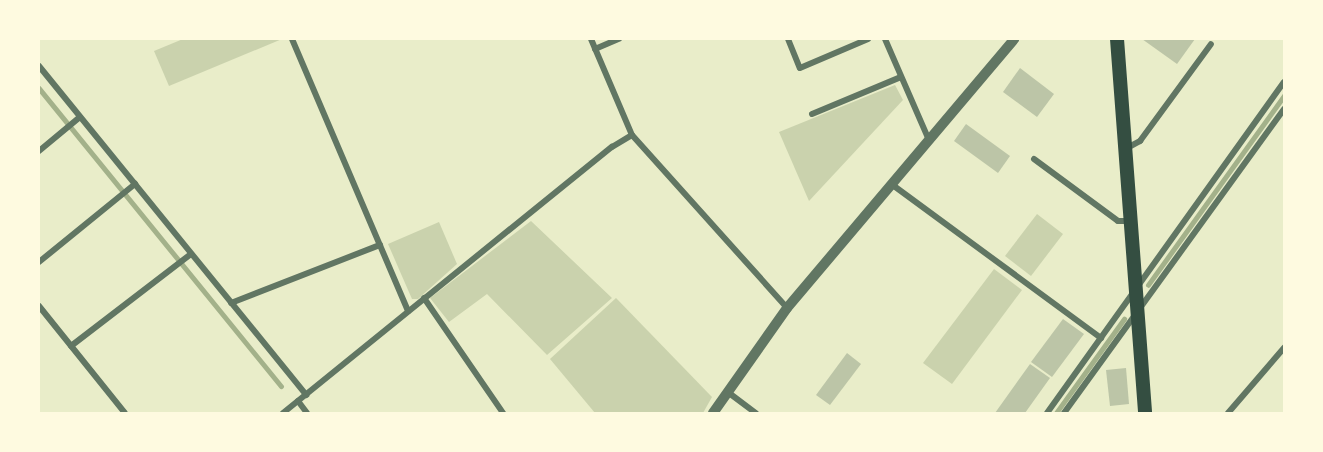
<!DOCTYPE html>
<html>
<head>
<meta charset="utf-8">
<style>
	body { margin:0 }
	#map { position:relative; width:1323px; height:452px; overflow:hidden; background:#e9edc9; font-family:"DejaVu Sans",sans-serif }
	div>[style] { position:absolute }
	.green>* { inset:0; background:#cad2ad }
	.stream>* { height:4.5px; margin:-2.25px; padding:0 2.25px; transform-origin:2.25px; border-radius:2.25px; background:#a3b18a }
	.building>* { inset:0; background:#bcc5a7 }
	.minor>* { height:6px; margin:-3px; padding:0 3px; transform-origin:3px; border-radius:3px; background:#617663 }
	.tertiary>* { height:10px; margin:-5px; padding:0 5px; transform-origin:5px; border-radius:5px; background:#617663 }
	.primary>* { height:14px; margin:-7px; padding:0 7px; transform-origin:7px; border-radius:7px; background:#344e41 }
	span { translate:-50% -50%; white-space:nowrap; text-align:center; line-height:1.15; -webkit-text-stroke:6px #fefae0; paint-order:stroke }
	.frame { position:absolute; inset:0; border:40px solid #fefae0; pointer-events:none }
</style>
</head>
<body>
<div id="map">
	<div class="green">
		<i style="clip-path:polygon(183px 39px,282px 39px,169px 86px,154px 51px)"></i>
		<i style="clip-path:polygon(895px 85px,903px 100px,809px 201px,779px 132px)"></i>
		<i style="clip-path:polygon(1037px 214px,1063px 234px,1031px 276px,1005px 256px)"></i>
		<i style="clip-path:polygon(531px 221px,612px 298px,547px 355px,487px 294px,449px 322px,430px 298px)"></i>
		<i style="clip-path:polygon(439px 222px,457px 264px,418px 299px,412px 299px,388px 244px)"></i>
		<i style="clip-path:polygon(994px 269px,1022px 290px,952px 384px,923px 363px)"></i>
		<i style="clip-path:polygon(616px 298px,712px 397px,703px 413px,595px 413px,550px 359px)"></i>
	</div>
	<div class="stream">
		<i style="left:39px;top:88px;width:384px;rotate:50.9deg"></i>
		<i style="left:1148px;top:285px;width:233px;rotate:-54.3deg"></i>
		<i style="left:1056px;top:413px;width:116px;rotate:-54.1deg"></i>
	</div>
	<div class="building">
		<i style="clip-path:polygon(1142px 39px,1195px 39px,1177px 64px)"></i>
		<i style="clip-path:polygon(1020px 68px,1054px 94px,1037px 117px,1003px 92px)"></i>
		<i style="clip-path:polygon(966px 124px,1010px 156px,998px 173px,954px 141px)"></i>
		<i style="clip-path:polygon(1063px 319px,1084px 334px,1052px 377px,1031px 362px)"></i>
		<i style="clip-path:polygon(847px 353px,861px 364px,830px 405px,816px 395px)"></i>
		<i style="clip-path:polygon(1030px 364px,1050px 378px,1025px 413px,995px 413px)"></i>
		<i style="clip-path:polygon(1126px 368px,1129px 404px,1110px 406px,1106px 370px)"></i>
	</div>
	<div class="minor">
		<i style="left:292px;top:39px;width:296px;rotate:66.9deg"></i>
		<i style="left:591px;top:39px;width:104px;rotate:66.9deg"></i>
		<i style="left:632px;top:135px;width:232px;rotate:48.1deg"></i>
		<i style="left:788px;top:39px;width:31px;rotate:68deg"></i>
		<i style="left:800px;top:68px;width:74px;rotate:-23.1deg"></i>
		<i style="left:885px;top:39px;width:110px;rotate:66.5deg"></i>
		<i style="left:595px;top:49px;width:26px;rotate:-23deg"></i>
		<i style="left:39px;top:66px;width:424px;rotate:50.9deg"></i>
		<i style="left:812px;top:114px;width:96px;rotate:-22.6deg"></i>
		<i style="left:1127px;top:148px;width:15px;rotate:-28deg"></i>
		<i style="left:1140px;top:141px;width:120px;rotate:-53.8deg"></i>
		<i style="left:39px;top:151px;width:53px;rotate:-39.7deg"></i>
		<i style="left:1034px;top:159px;width:104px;rotate:36.4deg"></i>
		<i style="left:1118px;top:221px;width:12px"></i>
		<i style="left:894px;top:186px;width:257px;rotate:36.3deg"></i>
		<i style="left:39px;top:262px;width:124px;rotate:-39.1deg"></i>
		<i style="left:424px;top:298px;width:140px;rotate:55.5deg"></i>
		<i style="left:231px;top:303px;width:160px;rotate:-21.3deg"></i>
		<i style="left:39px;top:306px;width:137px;rotate:51.2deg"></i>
		<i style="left:71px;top:346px;width:151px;rotate:-37.5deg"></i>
		<i style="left:729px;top:393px;width:34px;rotate:37deg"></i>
		<i style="left:298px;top:401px;width:15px;rotate:53deg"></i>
		<i style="left:283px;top:413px;width:423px;rotate:-39deg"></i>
		<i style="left:612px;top:147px;width:23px;rotate:-31deg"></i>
		<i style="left:1047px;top:413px;width:407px;rotate:-54.4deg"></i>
		<i style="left:1064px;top:413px;width:375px;rotate:-54.1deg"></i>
		<i style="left:1228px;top:413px;width:86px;rotate:-49.3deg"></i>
	</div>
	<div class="tertiary">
		<i style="left:713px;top:413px;width:128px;rotate:-54.8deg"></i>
		<i style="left:787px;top:308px;width:352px;rotate:-49.8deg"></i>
	</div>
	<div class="primary">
		<i style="left:1117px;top:39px;width:375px;rotate:85.7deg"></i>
	</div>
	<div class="frame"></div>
</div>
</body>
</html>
